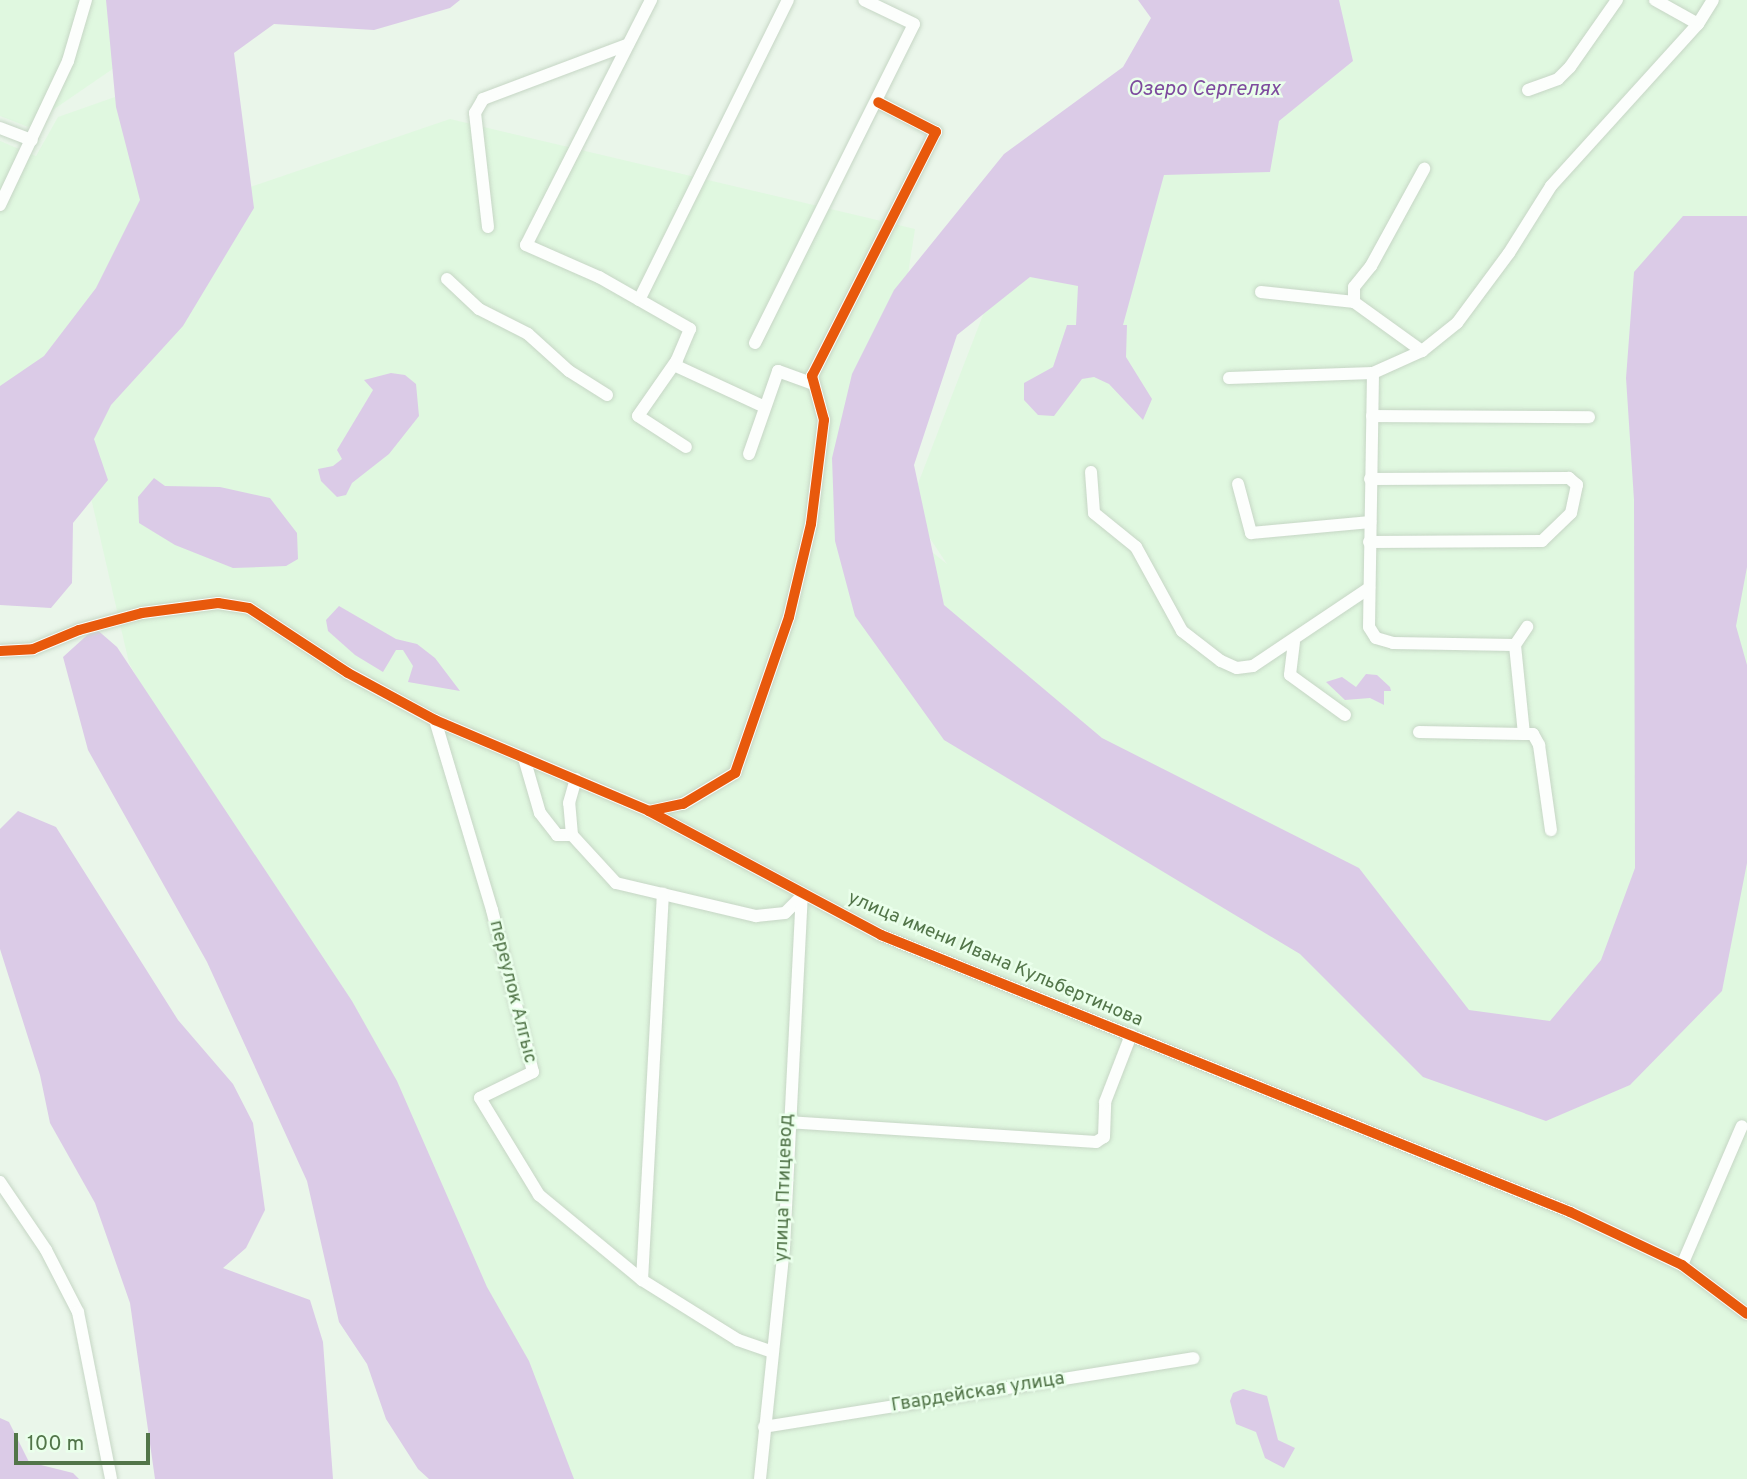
<!DOCTYPE html>
<html>
<head>
<meta charset="utf-8">
<style>
	body { margin:0 }
	#map { position:relative; width:1747px; height:1479px; overflow:hidden; background:#eaf6ea; font-family:Overpass,sans-serif }
	div>[style] { position:absolute }
	.residential>* { inset:0; background:#e0f8e0 }
	.water>* { inset:0; background:#dbcbe7 }
	.roads { filter:drop-shadow(0 0 2px #c6d6c5) drop-shadow(0 0 2px #c6d6c5) }
	.minor>* { height:12px; margin:-6px; padding:0 6px; transform-origin:6px; border-radius:6px; background:#fcfefc }
	.cycleway>* { height:10px; margin:-5px; padding:0 5px; transform-origin:5px; border-radius:5px; background:#e8590c }
	span { translate:-50% -50%; white-space:nowrap; text-align:center; line-height:1.15; -webkit-text-stroke:5px #eaffeb; paint-order:stroke }
	.street-label { font-size:19px; color:#527549 }
	.water-label { font-size:21px; color:#7e4b9e; font-style:italic }
	.scale { position:absolute; left:14px; top:1433px; width:136px; height:32px; box-sizing:border-box; border:4px solid #527549; border-top:0; padding-left:9px; font-size:21px; line-height:24px; white-space:nowrap; color:#527549; -webkit-text-stroke:5px #eaffeb; paint-order:stroke }
</style>
</head>
<body>
<div id="map">
	<div class="residential">
		<i style="clip-path:polygon(0 0,200px 0,187px 18px,28px 127px,0 116px)"></i>
		<i style="clip-path:polygon(1188px 0,1747px 0,1747px 333px,1670px 400px,1747px 381px,1747px 1479px,520px 1479px,291px 959px,129px 663px,77px 437px,218px 198px,450px 119px,915px 229px,872px 504px,947px 564px,909px 507px,1028px 198px)"></i>
		<i style="clip-path:polygon(169px 78px,147px 284px,0 480px,0 141px,36px 156px,58px 117px)"></i>
	</div>
	<div class="water">
		<i style="clip-path:polygon(106px 0,460px 0,450px 8px,374px 30px,274px 24px,234px 53px,254px 208px,183px 326px,111px 405px,94px 439px,108px 480px,73px 523px,72px 583px,51px 608px,0 605px,0 386px,44px 356px,96px 288px,140px 200px,116px 107px)"></i>
		<i style="clip-path:polygon(1138px 0,1339px 0,1353px 61px,1279px 121px,1270px 172px,1164px 175px,1123px 325px,1127px 325px,1126px 357px,1152px 399px,1143px 420px,1109px 384px,1094px 377px,1082px 379px,1054px 416px,1038px 415px,1024px 400px,1024px 383px,1053px 367px,1067px 325px,1076px 325px,1078px 286px,1030px 277px,957px 335px,914px 465px,944px 605px,1102px 738px,1359px 868px,1469px 1010px,1550px 1021px,1601px 960px,1635px 868px,1634px 500px,1626px 378px,1634px 272px,1683px 216px,1747px 216px,1747px 567px,1736px 626px,1747px 665px,1747px 863px,1722px 991px,1630px 1085px,1546px 1121px,1423px 1077px,1300px 954px,944px 740px,855px 616px,835px 541px,832px 458px,852px 374px,894px 290px,1004px 154px,1123px 67px,1151px 18px)"></i>
		<i style="clip-path:polygon(391px 373px,405px 375px,416px 384px,419px 416px,389px 454px,352px 483px,346px 495px,337px 497px,321px 481px,318px 469px,333px 466px,342px 459px,337px 450px,373px 390px,364px 380px)"></i>
		<i style="clip-path:polygon(154px 478px,165px 486px,220px 487px,270px 498px,297px 533px,298px 559px,286px 566px,233px 568px,175px 545px,139px 523px,138px 497px)"></i>
		<i style="clip-path:polygon(339px 606px,396px 639px,417px 644px,435px 658px,460px 691px,408px 682px,413px 666px,403px 650px,396px 650px,383px 672px,355px 655px,328px 631px,326px 620px)"></i>
		<i style="clip-path:polygon(95px 628px,117px 647px,352px 1001px,397px 1081px,487px 1287px,529px 1361px,574px 1479px,429px 1479px,418px 1469px,386px 1419px,367px 1364px,339px 1322px,307px 1181px,207px 962px,88px 750px,63px 657px)"></i>
		<i style="clip-path:polygon(1366px 674px,1377px 675px,1390px 687px,1391px 691px,1384px 691px,1384px 705px,1370px 698px,1345px 700px,1326px 682px,1342px 677px,1356px 687px)"></i>
		<i style="clip-path:polygon(18px 811px,56px 827px,178px 1020px,233px 1084px,253px 1123px,265px 1210px,246px 1248px,223px 1268px,310px 1300px,323px 1342px,333px 1479px,155px 1479px,130px 1303px,95px 1203px,50px 1123px,40px 1075px,0 949px,0 829px)"></i>
		<i style="clip-path:polygon(1243px 1389px,1267px 1396px,1278px 1440px,1295px 1448px,1284px 1468px,1265px 1458px,1256px 1432px,1236px 1424px,1230px 1401px,1233px 1393px)"></i>
		<i style="clip-path:polygon(0 1418px,9px 1422px,29px 1462px,73px 1473px,79px 1479px,0 1479px)"></i>
	</div>
	<div class="roads">
		<div class="minor">
			<i style="left:651px;top:0;width:275px;rotate:117deg"></i>
			<i style="left:526px;top:245px;width:80px;rotate:23.7deg"></i>
			<i style="left:599px;top:277px;width:105px;rotate:29.7deg"></i>
			<i style="left:690px;top:329px;width:34px;rotate:113deg"></i>
			<i style="left:677px;top:360px;width:68px;rotate:124.9deg"></i>
			<i style="left:638px;top:416px;width:57px;rotate:32.9deg"></i>
			<i style="left:1655px;top:0;width:49px;rotate:29.2deg"></i>
			<i style="left:1528px;top:90px;width:32px;rotate:-20deg"></i>
			<i style="left:1558px;top:79px;width:17px;rotate:-45deg"></i>
			<i style="left:1570px;top:67px;width:82px;rotate:-55deg"></i>
			<i style="left:0;top:128px;width:34px;rotate:21deg"></i>
			<i style="left:0;top:205px;width:159px;rotate:-64.7deg"></i>
			<i style="left:68px;top:61px;width:64px;rotate:-73.6deg"></i>
			<i style="left:488px;top:227px;width:115px;rotate:-96.5deg"></i>
			<i style="left:475px;top:113px;width:16px;rotate:-60deg"></i>
			<i style="left:483px;top:99px;width:154px;rotate:-20.6deg"></i>
			<i style="left:447px;top:279px;width:44px;rotate:43.2deg"></i>
			<i style="left:479px;top:309px;width:55px;rotate:27deg"></i>
			<i style="left:528px;top:334px;width:55px;rotate:42.1deg"></i>
			<i style="left:569px;top:371px;width:45px;rotate:32.3deg"></i>
			<i style="left:1261px;top:292px;width:94px;rotate:6.1deg"></i>
			<i style="left:1354px;top:302px;width:84px;rotate:35.8deg"></i>
			<i style="left:639px;top:300px;width:335px;rotate:-63.6deg"></i>
			<i style="left:1354px;top:302px;width:15px;rotate:-90deg"></i>
			<i style="left:1354px;top:287px;width:27px;rotate:-51deg"></i>
			<i style="left:1371px;top:266px;width:111px;rotate:-61.3deg"></i>
			<i style="left:755px;top:343px;width:356px;rotate:-63.5deg"></i>
			<i style="left:914px;top:24px;width:55px;rotate:-154.4deg"></i>
			<i style="left:674px;top:365px;width:100px;rotate:24.8deg"></i>
			<i style="left:1373px;top:373px;width:254px;rotate:90.9deg"></i>
			<i style="left:1369px;top:627px;width:13px;rotate:58deg"></i>
			<i style="left:1376px;top:638px;width:18px;rotate:16deg"></i>
			<i style="left:1393px;top:643px;width:122px;rotate:0.9deg"></i>
			<i style="left:1515px;top:645px;width:22px;rotate:-56deg"></i>
			<i style="left:1229px;top:378px;width:144px;rotate:-2deg"></i>
			<i style="left:1373px;top:373px;width:54px;rotate:-24.2deg"></i>
			<i style="left:1422px;top:351px;width:45px;rotate:-38.7deg"></i>
			<i style="left:1457px;top:323px;width:87px;rotate:-53.4deg"></i>
			<i style="left:1509px;top:253px;width:79px;rotate:-57.9deg"></i>
			<i style="left:1551px;top:186px;width:219px;rotate:-47.8deg"></i>
			<i style="left:1698px;top:24px;width:28px;rotate:-58deg"></i>
			<i style="left:1372px;top:416px;width:217px;rotate:0.3deg"></i>
			<i style="left:749px;top:454px;width:88px;rotate:-70.7deg"></i>
			<i style="left:778px;top:371px;width:38px;rotate:20deg"></i>
			<i style="left:1091px;top:472px;width:41px;rotate:85.8deg"></i>
			<i style="left:1094px;top:513px;width:54px;rotate:39deg"></i>
			<i style="left:1136px;top:547px;width:96px;rotate:61.3deg"></i>
			<i style="left:1182px;top:631px;width:49px;rotate:37.6deg"></i>
			<i style="left:1221px;top:661px;width:17px;rotate:24deg"></i>
			<i style="left:1237px;top:668px;width:16px;rotate:-7deg"></i>
			<i style="left:1253px;top:666px;width:140px;rotate:-33.9deg"></i>
			<i style="left:1238px;top:484px;width:51px;rotate:75.1deg"></i>
			<i style="left:1251px;top:533px;width:120px;rotate:-5.3deg"></i>
			<i style="left:1369px;top:542px;width:173px;rotate:-0.3deg"></i>
			<i style="left:1542px;top:541px;width:40px;rotate:-44deg"></i>
			<i style="left:1571px;top:513px;width:29px;rotate:-78deg"></i>
			<i style="left:1577px;top:485px;width:11px;rotate:-139deg"></i>
			<i style="left:1569px;top:478px;width:199px;rotate:179.7deg"></i>
			<i style="left:1294px;top:642px;width:33px;rotate:97deg"></i>
			<i style="left:1290px;top:675px;width:68px;rotate:36deg"></i>
			<i style="left:0;top:651px;width:33px;rotate:-3deg"></i>
			<i style="left:33px;top:649px;width:50px;rotate:-22.4deg"></i>
			<i style="left:79px;top:630px;width:65px;rotate:-15.1deg"></i>
			<i style="left:142px;top:613px;width:77px;rotate:-7.5deg"></i>
			<i style="left:218px;top:603px;width:31px;rotate:9deg"></i>
			<i style="left:249px;top:608px;width:118px;rotate:33.3deg"></i>
			<i style="left:348px;top:673px;width:99px;rotate:28.4deg"></i>
			<i style="left:435px;top:720px;width:233px;rotate:23deg"></i>
			<i style="left:649px;top:811px;width:263px;rotate:28.1deg"></i>
			<i style="left:881px;top:935px;width:743px;rotate:21.9deg"></i>
			<i style="left:1570px;top:1212px;width:124px;rotate:25.3deg"></i>
			<i style="left:1682px;top:1265px;width:81px;rotate:37deg"></i>
			<i style="left:435px;top:720px;width:198px;rotate:73.3deg"></i>
			<i style="left:492px;top:910px;width:167px;rotate:75.8deg"></i>
			<i style="left:533px;top:1072px;width:59px;rotate:153.9deg"></i>
			<i style="left:480px;top:1098px;width:114px;rotate:58.7deg"></i>
			<i style="left:539px;top:1195px;width:134px;rotate:39.5deg"></i>
			<i style="left:642px;top:1280px;width:113px;rotate:32deg"></i>
			<i style="left:738px;top:1340px;width:36px;rotate:19deg"></i>
			<i style="left:1419px;top:732px;width:105px;rotate:1.1deg"></i>
			<i style="left:1524px;top:734px;width:89px;rotate:-95.8deg"></i>
			<i style="left:1524px;top:734px;width:9px"></i>
			<i style="left:1533px;top:734px;width:13px;rotate:61deg"></i>
			<i style="left:1539px;top:745px;width:86px;rotate:82deg"></i>
			<i style="left:524px;top:758px;width:57px;rotate:73.8deg"></i>
			<i style="left:540px;top:813px;width:28px;rotate:52deg"></i>
			<i style="left:557px;top:835px;width:15px"></i>
			<i style="left:572px;top:835px;width:65px;rotate:47.5deg"></i>
			<i style="left:616px;top:883px;width:144px;rotate:13.3deg"></i>
			<i style="left:756px;top:916px;width:29px;rotate:-6deg"></i>
			<i style="left:785px;top:913px;width:24px;rotate:-45deg"></i>
			<i style="left:649px;top:811px;width:35px;rotate:-12deg"></i>
			<i style="left:683px;top:804px;width:61px;rotate:-30.8deg"></i>
			<i style="left:735px;top:773px;width:165px;rotate:-70.9deg"></i>
			<i style="left:789px;top:617px;width:96px;rotate:-76.7deg"></i>
			<i style="left:811px;top:524px;width:105px;rotate:-82.9deg"></i>
			<i style="left:824px;top:420px;width:46px;rotate:-105.3deg"></i>
			<i style="left:812px;top:376px;width:274px;rotate:-63.1deg"></i>
			<i style="left:936px;top:132px;width:65px;rotate:-152.7deg"></i>
			<i style="left:572px;top:835px;width:32px;rotate:-95deg"></i>
			<i style="left:569px;top:803px;width:25px;rotate:-74deg"></i>
			<i style="left:787px;top:1122px;width:310px;rotate:3.7deg"></i>
			<i style="left:1096px;top:1142px;width:9px;rotate:-32deg"></i>
			<i style="left:1104px;top:1137px;width:35px;rotate:-88deg"></i>
			<i style="left:1105px;top:1102px;width:72px;rotate:-68.8deg"></i>
			<i style="left:0;top:1182px;width:82px;rotate:55.9deg"></i>
			<i style="left:46px;top:1250px;width:70px;rotate:62.7deg"></i>
			<i style="left:78px;top:1312px;width:170px;rotate:78.8deg"></i>
			<i style="left:1682px;top:1265px;width:151px;rotate:-66.7deg"></i>
			<i style="left:642px;top:1280px;width:387px;rotate:-86.9deg"></i>
			<i style="left:764px;top:1427px;width:435px;rotate:-9.1deg"></i>
			<i style="left:760px;top:1479px;width:233px;rotate:-84.1deg"></i>
			<i style="left:784px;top:1247px;width:351px;rotate:-87.1deg"></i>
		</div>
	</div>
	<div class="cycleway">
		<i style="left:0;top:651px;width:33px;rotate:-3deg"></i>
		<i style="left:33px;top:649px;width:50px;rotate:-22.4deg"></i>
		<i style="left:79px;top:630px;width:65px;rotate:-15.1deg"></i>
		<i style="left:142px;top:613px;width:77px;rotate:-7.5deg"></i>
		<i style="left:218px;top:603px;width:31px;rotate:9deg"></i>
		<i style="left:249px;top:608px;width:118px;rotate:33.3deg"></i>
		<i style="left:348px;top:673px;width:99px;rotate:28.4deg"></i>
		<i style="left:435px;top:720px;width:233px;rotate:23deg"></i>
		<i style="left:649px;top:811px;width:263px;rotate:28.1deg"></i>
		<i style="left:881px;top:935px;width:743px;rotate:21.9deg"></i>
		<i style="left:1570px;top:1212px;width:124px;rotate:25.3deg"></i>
		<i style="left:1682px;top:1265px;width:81px;rotate:37deg"></i>
		<i style="left:649px;top:811px;width:35px;rotate:-12deg"></i>
		<i style="left:683px;top:804px;width:61px;rotate:-30.8deg"></i>
		<i style="left:735px;top:773px;width:165px;rotate:-70.9deg"></i>
		<i style="left:789px;top:617px;width:96px;rotate:-76.7deg"></i>
		<i style="left:811px;top:524px;width:105px;rotate:-82.9deg"></i>
		<i style="left:824px;top:420px;width:46px;rotate:-105.3deg"></i>
		<i style="left:812px;top:376px;width:274px;rotate:-63.1deg"></i>
		<i style="left:936px;top:132px;width:65px;rotate:-152.7deg"></i>
	</div>
	<div class="street-label">
		<span style="left:995px;top:960px;rotate:23deg">улица имени Ивана Кульбертинова</span>
		<span style="left:512px;top:992px;rotate:76deg">переулок Алгыс</span>
		<span style="left:785px;top:1188px;rotate:-88deg">улица Птицевод</span>
		<span style="left:978px;top:1393px;rotate:-9deg">Гвардейская улица</span>
	</div>
	<div class="water-label">
		<span style="left:1204px;top:90px">Озеро Сергелях</span>
	</div>
	<div class="scale">100 m</div>
</div>
</body>
</html>
